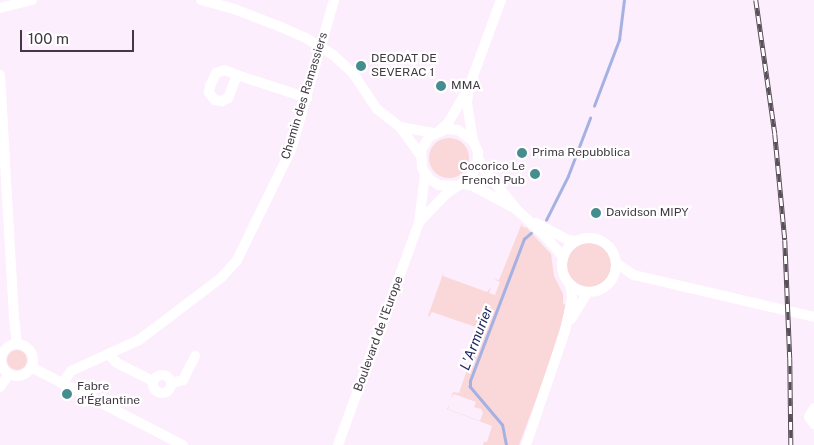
<!DOCTYPE html>
<html>
<head>
<meta charset="utf-8">
<style>
	body { margin:0 }
	#map { position:relative; width:814px; height:445px; overflow:hidden; background:#fceefd; font-family:"Public Sans",sans-serif }
	div>[style] { position:absolute }
	.green>* { inset:0; background:#fad7d8 }
	.round { border-radius:50% }
	.stream>* { height:2.5px; margin:-1.25px; padding:0 1.25px; transform-origin:1.25px; border-radius:1.25px; background:#a5b1e2 }
	.minor>* { height:10px; margin:-5px; padding:0 5px; transform-origin:5px; border-radius:5px; background:#fff }
	.minor>.ring { margin:-5px; padding:0; box-sizing:content-box; background:none; border:10px solid #fff; border-radius:50% }
	.rail>* { height:4.5px; margin-top:-2.25px; transform-origin:0; background:repeating-linear-gradient(90deg,#fff 0 8px,#594f5a 0 16px); box-sizing:border-box; border-block:1px solid #594f5a }
	.dots>* { width:14px; height:14px; translate:-50% -50%; box-sizing:border-box; border:2px solid #fff; border-radius:50% }
	span { translate:-50% -50%; white-space:nowrap; text-align:center; line-height:1.15; -webkit-text-stroke:4.5px #fff; paint-order:stroke }
	.poi-label { font-size:12px; color:#423943 }
	.left { translate:0 -50%; text-align:left }
	.right { translate:-100% -50%; text-align:right }
	.street-label { font-size:12px; color:#423943 }
	.water-label { font-size:14px; color:#222962; font-style:italic }
	.scale { position:absolute; left:20px; top:30px; width:114px; height:22px; box-sizing:border-box; border:2px solid #423943; border-top:0; padding-left:6px; font-size:15px; line-height:18px; white-space:nowrap; color:#423943; -webkit-text-stroke:4px #fff; paint-order:stroke }
</style>
</head>
<body>
<div id="map">
	<div class="green">
		<i class="round" style="left:429px;top:138px;width:40px;height:40px"></i>
		<i style="clip-path:polygon(522px 223px,522px 226px,525px 228px,526px 227px,551px 254px,554px 276px,563px 294px,563px 304px,567px 305px,545px 376px,519px 445px,483px 445px,484px 442px,487px 442px,492px 426px,447px 409px,450px 404px,448px 409px,480px 421px,483px 413px,481px 409px,474px 407px,476px 402px,454px 394px,451px 398px,453px 392px,459px 393px,479px 335px,474px 333px,476px 327px,432px 312px,429px 317px,428px 316px,444px 271px,443px 276px,487px 292px,491px 287px,489px 293px,495px 295px,500px 282px,494px 279px,499px 280px)"></i>
		<i class="round" style="left:567px;top:243px;width:44px;height:44px"></i>
		<i class="round" style="left:7px;top:350px;width:20px;height:20px"></i>
	</div>
	<div class="stream">
		<i style="left:594px;top:106px;width:71px;rotate:-69.3deg"></i>
		<i style="left:619px;top:40px;width:40px;rotate:-82.9deg"></i>
		<i style="left:546px;top:220px;width:49px;rotate:-63.4deg"></i>
		<i style="left:568px;top:176px;width:62px;rotate:-69.2deg"></i>
		<i style="left:506px;top:445px;width:20px;rotate:-101deg"></i>
		<i style="left:502px;top:425px;width:50px;rotate:-130.1deg"></i>
		<i style="left:470px;top:387px;width:6px;rotate:-90deg"></i>
		<i style="left:470px;top:381px;width:152px;rotate:-69.2deg"></i>
		<i style="left:524px;top:239px;width:9px;rotate:-41deg"></i>
	</div>
	<div class="minor">
		<i style="left:201px;top:0;width:34px;rotate:15deg"></i>
		<i style="left:234px;top:9px;width:50px;rotate:21deg"></i>
		<i style="left:281px;top:27px;width:27px;rotate:24deg"></i>
		<i style="left:306px;top:38px;width:32px;rotate:32deg"></i>
		<i style="left:333px;top:55px;width:25px;rotate:42deg"></i>
		<i style="left:352px;top:72px;width:45px;rotate:56deg"></i>
		<i style="left:377px;top:109px;width:29px;rotate:38deg"></i>
		<i style="left:400px;top:127px;width:34px;rotate:54deg"></i>
		<i style="left:0;top:8px;width:33px;rotate:-14deg"></i>
		<i style="left:225px;top:70px;width:13px;rotate:23deg"></i>
		<i style="left:237px;top:75px;width:25px;rotate:111deg"></i>
		<i style="left:228px;top:98px;width:7px;rotate:153deg"></i>
		<i style="left:222px;top:101px;width:7px;rotate:-172deg"></i>
		<i style="left:215px;top:100px;width:9px;rotate:-131deg"></i>
		<i style="left:209px;top:93px;width:7px;rotate:-82deg"></i>
		<i style="left:210px;top:86px;width:14px;rotate:-65deg"></i>
		<i style="left:216px;top:73px;width:9px;rotate:-18deg"></i>
		<i style="left:0;top:75px;width:242px;rotate:86.7deg"></i>
		<i style="left:14px;top:317px;width:27px;rotate:84deg"></i>
		<i style="left:237px;top:75px;width:74px;rotate:18.2deg"></i>
		<i style="left:400px;top:127px;width:34px;rotate:10deg"></i>
		<i style="left:440px;top:130px;width:11px;rotate:-41deg"></i>
		<i style="left:448px;top:123px;width:42px;rotate:-59.7deg"></i>
		<i style="left:469px;top:87px;width:93px;rotate:-69.8deg"></i>
		<i style="left:478px;top:158px;width:11px;rotate:63deg"></i>
		<i style="left:483px;top:168px;width:49px;rotate:50.8deg"></i>
		<i style="left:463px;top:184px;width:10px;rotate:11deg"></i>
		<i style="left:473px;top:186px;width:49px;rotate:28.1deg"></i>
		<i style="left:516px;top:209px;width:40px;rotate:43deg"></i>
		<i style="left:545px;top:236px;width:28px;rotate:49deg"></i>
		<i style="left:456px;top:186px;width:17px;rotate:-177deg"></i>
		<i style="left:439px;top:185px;width:12px;rotate:-149deg"></i>
		<i style="left:429px;top:179px;width:13px;rotate:-122deg"></i>
		<i style="left:422px;top:168px;width:18px;rotate:-93deg"></i>
		<i style="left:421px;top:150px;width:15px;rotate:-58deg"></i>
		<i style="left:429px;top:137px;width:19px;rotate:-25deg"></i>
		<i style="left:446px;top:129px;width:12px;rotate:5deg"></i>
		<i style="left:458px;top:130px;width:19px;rotate:36deg"></i>
		<i style="left:420px;top:221px;width:39px;rotate:-46deg"></i>
		<i style="left:447px;top:193px;width:27px;rotate:-33deg"></i>
		<i style="left:470px;top:178px;width:13px;rotate:-58deg"></i>
		<i style="left:477px;top:167px;width:15px;rotate:-86deg"></i>
		<i style="left:478px;top:152px;width:12px;rotate:-114deg"></i>
		<i style="left:473px;top:141px;width:38px;rotate:-99deg"></i>
		<i style="left:467px;top:103px;width:16px;rotate:-83deg"></i>
		<i style="left:536px;top:223px;width:36px;rotate:28deg"></i>
		<i style="left:568px;top:240px;width:7px;rotate:8deg"></i>
		<i class="ring" style="left:562px;top:238px;width:44px;height:44px"></i>
		<i style="left:616px;top:263px;width:22px;rotate:34deg"></i>
		<i style="left:634px;top:275px;width:185px;rotate:13.1deg"></i>
		<i style="left:571px;top:319px;width:32px;rotate:-58deg"></i>
		<i class="ring" style="left:1px;top:344px;width:22px;height:22px"></i>
		<i style="left:108px;top:354px;width:13px;rotate:45deg"></i>
		<i style="left:117px;top:363px;width:40px;rotate:26.6deg"></i>
		<i style="left:31px;top:367px;width:171px;rotate:27.2deg"></i>
		<i class="ring" style="left:153px;top:375px;width:8px;height:8px"></i>
		<i style="left:171px;top:383px;width:12px;rotate:-14deg"></i>
		<i style="left:183px;top:380px;width:27px;rotate:-63deg"></i>
		<i style="left:62px;top:384px;width:16px;rotate:-55deg"></i>
		<i style="left:71px;top:371px;width:75px;rotate:-24.5deg"></i>
		<i style="left:139px;top:340px;width:103px;rotate:-37.1deg"></i>
		<i style="left:221px;top:278px;width:24px;rotate:-48deg"></i>
		<i style="left:237px;top:260px;width:123px;rotate:-63.9deg"></i>
		<i style="left:291px;top:150px;width:156px;rotate:-74deg"></i>
		<i style="left:0;top:387px;width:16px;rotate:-55deg"></i>
		<i style="left:814px;top:408px;width:10px;rotate:119deg"></i>
		<i style="left:809px;top:417px;width:9px;rotate:54deg"></i>
		<i style="left:338px;top:445px;width:236px;rotate:-70deg"></i>
		<i style="left:419px;top:223px;width:49px;rotate:-83deg"></i>
		<i style="left:526px;top:445px;width:120px;rotate:-71.1deg"></i>
		<i style="left:565px;top:331px;width:35px;rotate:-78deg"></i>
		<i style="left:572px;top:297px;width:13px;rotate:-99deg"></i>
	</div>
	<div class="rail">
		<i style="left:756px;top:0;width:135px;rotate:81.9deg"></i>
		<i style="left:775px;top:134px;width:106px;rotate:84.6deg"></i>
		<i style="left:785px;top:240px;width:118px;rotate:87.6deg"></i>
		<i style="left:790px;top:358px;width:87px;rotate:89.3deg"></i>
	</div>
	<div class="dots">
		<i style="left:361px;top:66px;background:#458d8f"></i>
		<i style="left:441px;top:86px;background:#458d8f"></i>
		<i style="left:522px;top:153px;background:#458d8f"></i>
		<i style="left:535px;top:174px;background:#458d8f"></i>
		<i style="left:596px;top:213px;background:#458d8f"></i>
		<i style="left:67px;top:394px;background:#458d8f"></i>
	</div>
	<div class="poi-label">
		<span class="left" style="left:371px;top:66px">DEODAT DE<br>SEVERAC 1</span>
		<span class="left" style="left:451px;top:86px">MMA</span>
		<span class="left" style="left:532px;top:153px">Prima Repubblica</span>
		<span class="right" style="left:525px;top:174px">Cocorico Le<br>French Pub</span>
		<span class="left" style="left:606px;top:213px">Davidson MIPY</span>
		<span class="left" style="left:77px;top:394px">Fabre<br>d'Églantine</span>
	</div>
	<div class="street-label">
		<span style="left:305px;top:96px;rotate:-73deg">Chemin des Ramassiers</span>
		<span style="left:379px;top:334px;rotate:-70deg">Boulevard de l'Europe</span>
	</div>
	<div class="water-label">
		<span style="left:476px;top:338px;rotate:-69deg">L'Armurier</span>
	</div>
	<div class="scale">100 m</div>
</div>
</body>
</html>
